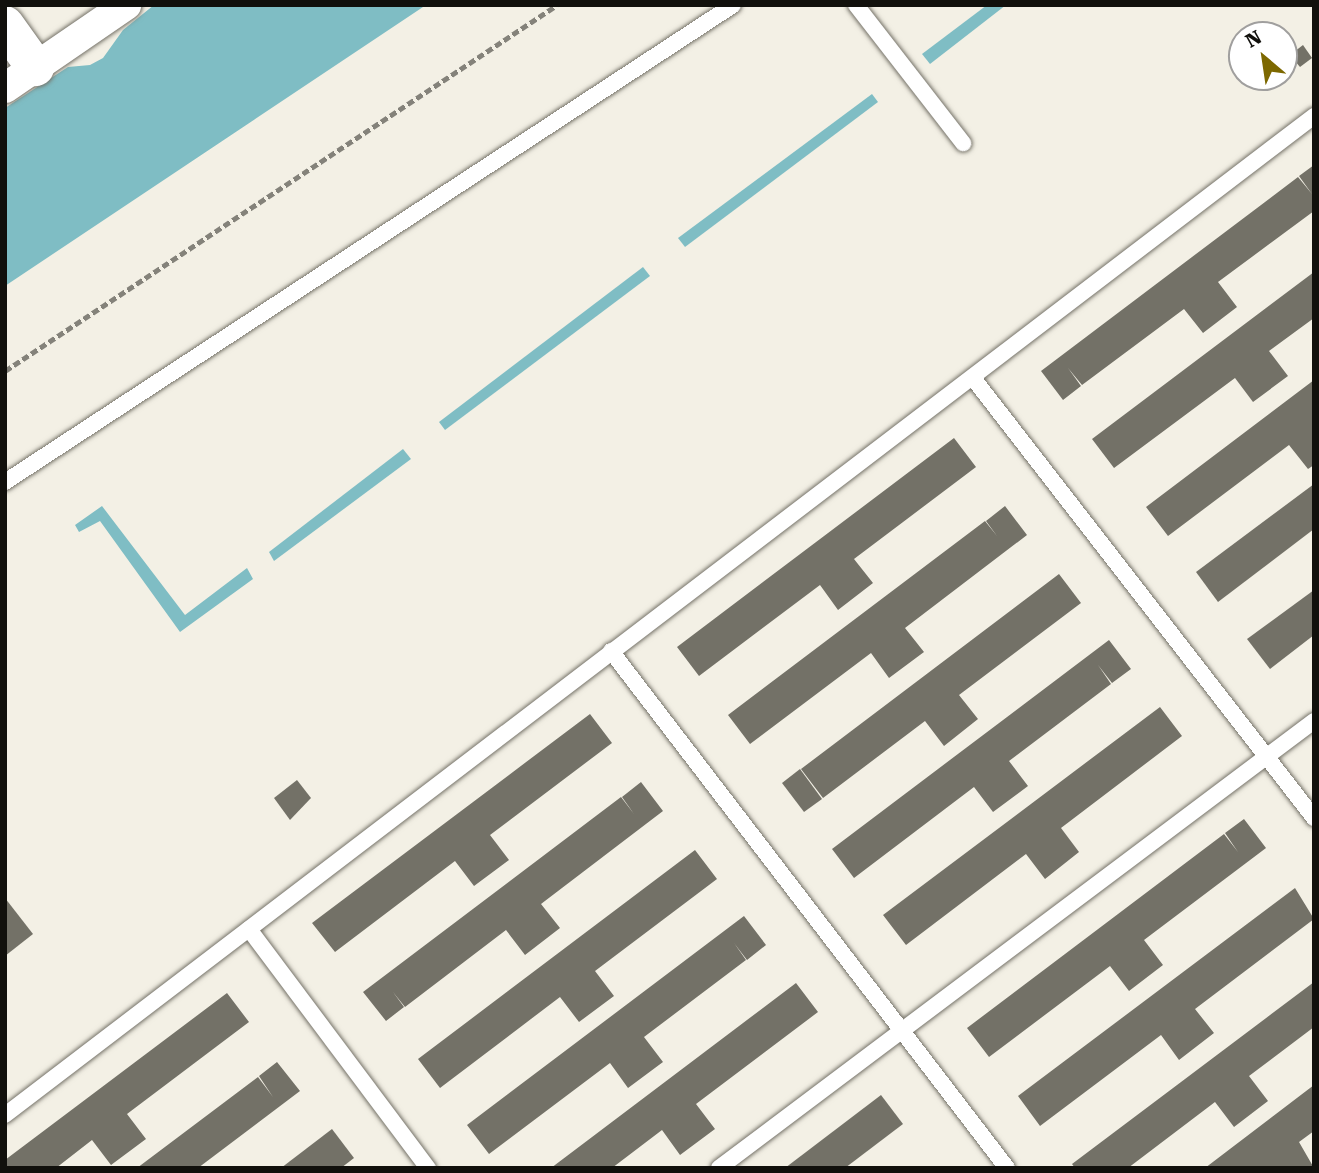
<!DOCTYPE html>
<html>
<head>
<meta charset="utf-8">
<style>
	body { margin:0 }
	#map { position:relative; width:1319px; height:1173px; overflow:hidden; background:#f3f0e5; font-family:"Roboto Serif",serif }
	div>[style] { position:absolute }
	.water>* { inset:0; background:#7fbdc4 }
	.building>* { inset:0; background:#737167 }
	.path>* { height:4.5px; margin-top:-2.25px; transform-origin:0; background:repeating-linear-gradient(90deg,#84827a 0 7px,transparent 0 10.5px) }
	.roads { filter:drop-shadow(0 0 2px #757268) drop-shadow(0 0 2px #757268) }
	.lane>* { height:16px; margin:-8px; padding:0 8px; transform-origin:8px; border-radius:8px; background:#fff }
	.street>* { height:30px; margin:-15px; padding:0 15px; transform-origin:15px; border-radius:15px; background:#fff }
	.secondary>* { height:38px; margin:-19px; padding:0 19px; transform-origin:19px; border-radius:19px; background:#fff }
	span { translate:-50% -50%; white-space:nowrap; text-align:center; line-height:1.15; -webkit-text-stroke:7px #fff; paint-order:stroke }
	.frame { position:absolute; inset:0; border:7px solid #11100c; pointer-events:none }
	.north { position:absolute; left:1228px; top:21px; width:70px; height:70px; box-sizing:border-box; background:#fff; border:2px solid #a09f9e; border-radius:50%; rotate:331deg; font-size:19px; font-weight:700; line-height:28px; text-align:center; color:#11100c }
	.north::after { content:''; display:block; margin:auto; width:24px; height:32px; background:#7d6800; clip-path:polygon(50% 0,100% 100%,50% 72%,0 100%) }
</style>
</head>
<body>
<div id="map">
	<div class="water">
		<i style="clip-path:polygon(154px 5px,426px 5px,5px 286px,5px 108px,68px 67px,90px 65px,103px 58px,123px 30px)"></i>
		<i style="clip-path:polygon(987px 5px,1006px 5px,930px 64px,922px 54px)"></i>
		<i style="clip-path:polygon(872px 94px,878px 102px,685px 247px,678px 238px)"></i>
		<i style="clip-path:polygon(643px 267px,650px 276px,445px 430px,439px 422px)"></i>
		<i style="clip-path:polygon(403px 449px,411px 459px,274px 561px,269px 552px)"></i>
		<i style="clip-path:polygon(102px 506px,185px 615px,247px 568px,253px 579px,180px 632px,100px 521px,79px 532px,75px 525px)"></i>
	</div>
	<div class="building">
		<i style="clip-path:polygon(1303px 45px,1312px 58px,1300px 67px,1290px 55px)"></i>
		<i style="clip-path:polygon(1314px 165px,1314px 211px,1218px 282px,1237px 307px,1203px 333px,1184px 309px,1082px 385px,1068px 368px,1081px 386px,1063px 400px,1041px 371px,1298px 177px,1312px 194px,1299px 176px)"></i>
		<i style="clip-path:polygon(1314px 272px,1314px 318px,1269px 351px,1288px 376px,1253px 402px,1235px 378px,1114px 468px,1092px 439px)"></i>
		<i style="clip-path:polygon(1314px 380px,1314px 465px,1308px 469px,1289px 445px,1168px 536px,1146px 507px)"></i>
		<i style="clip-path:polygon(954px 438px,976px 467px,854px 559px,873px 583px,838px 610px,820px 585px,699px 676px,677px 647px)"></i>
		<i style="clip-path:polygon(1314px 484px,1314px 529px,1218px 602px,1196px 572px)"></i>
		<i style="clip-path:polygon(1005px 506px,1027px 535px,905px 628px,924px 652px,889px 678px,871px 653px,750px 744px,728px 715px,985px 521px,997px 536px,986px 521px)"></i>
		<i style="clip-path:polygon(1059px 574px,1081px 603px,959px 695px,978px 719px,944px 746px,925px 721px,823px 798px,801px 769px)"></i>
		<i style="clip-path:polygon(1314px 590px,1314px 635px,1270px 669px,1247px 639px)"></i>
		<i style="clip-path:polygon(1109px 640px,1131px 669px,1112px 683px,1098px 665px,1111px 684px,1009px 761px,1028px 786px,993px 812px,974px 787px,854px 878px,832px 849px)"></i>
		<i style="clip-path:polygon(1160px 707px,1182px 736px,1061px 828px,1079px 852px,1045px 879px,1026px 854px,906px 945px,883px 915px)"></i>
		<i style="clip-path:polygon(590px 714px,612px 743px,490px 835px,509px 860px,474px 886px,455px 861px,335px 952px,312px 923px)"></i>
		<i style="clip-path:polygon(800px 769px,822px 799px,804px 812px,782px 783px)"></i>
		<i style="clip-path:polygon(297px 780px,311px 798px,290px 820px,274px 798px)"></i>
		<i style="clip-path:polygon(641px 782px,663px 811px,541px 904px,560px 928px,525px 955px,506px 930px,405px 1007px,393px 992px,404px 1007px,386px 1021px,363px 992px,621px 797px,634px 814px,622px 797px)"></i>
		<i style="clip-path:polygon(1244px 819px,1266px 848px,1144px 940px,1163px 965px,1129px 991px,1110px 966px,989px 1057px,967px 1028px,1224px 834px,1238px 852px,1225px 833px)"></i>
		<i style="clip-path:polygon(695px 850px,717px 879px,595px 971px,614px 996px,579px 1022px,560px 997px,440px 1088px,418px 1059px)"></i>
		<i style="clip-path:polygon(1295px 888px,1314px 919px,1195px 1009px,1214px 1033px,1179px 1060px,1161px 1035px,1040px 1126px,1018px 1096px)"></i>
		<i style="clip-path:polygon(5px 898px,33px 934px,5px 956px)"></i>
		<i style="clip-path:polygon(744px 916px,766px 945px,747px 960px,734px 943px,746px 960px,644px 1037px,663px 1062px,628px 1088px,610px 1063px,489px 1154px,467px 1125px)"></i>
		<i style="clip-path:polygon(1314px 982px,1314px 1027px,1249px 1076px,1268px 1101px,1234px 1127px,1215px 1102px,1128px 1168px,1075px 1168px,1072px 1164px)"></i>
		<i style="clip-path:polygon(796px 983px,818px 1012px,696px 1104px,715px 1129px,680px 1155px,662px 1130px,612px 1168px,551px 1168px)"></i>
		<i style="clip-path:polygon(227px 993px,249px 1022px,127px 1114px,146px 1139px,111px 1165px,92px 1140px,56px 1168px,5px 1168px,5px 1160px)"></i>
		<i style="clip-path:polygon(277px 1062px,300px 1091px,198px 1168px,137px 1168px,258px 1077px,273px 1097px,259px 1076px)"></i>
		<i style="clip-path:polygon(1314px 1085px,1314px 1131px,1299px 1142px,1314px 1168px,1205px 1168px)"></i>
		<i style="clip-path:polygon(881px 1095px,903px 1124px,845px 1168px,785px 1168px)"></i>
		<i style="clip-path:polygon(332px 1129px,354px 1158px,341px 1168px,281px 1168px)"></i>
	</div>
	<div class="path">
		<i style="left:5px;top:371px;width:662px;rotate:-33.55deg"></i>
	</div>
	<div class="roads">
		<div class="lane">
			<i style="left:856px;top:5px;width:175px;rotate:52.2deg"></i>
			<i style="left:973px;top:378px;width:557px;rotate:52.22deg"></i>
			<i style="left:5px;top:482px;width:870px;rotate:-33.23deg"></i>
			<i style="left:611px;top:651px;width:651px;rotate:52.55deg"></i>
			<i style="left:249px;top:929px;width:299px;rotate:53.2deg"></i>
			<i style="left:5px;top:1115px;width:1647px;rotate:-37.35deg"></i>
			<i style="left:719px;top:1168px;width:744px;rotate:-36.92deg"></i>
		</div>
		<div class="street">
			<i style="left:5px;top:88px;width:147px;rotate:-34.4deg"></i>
		</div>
		<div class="secondary">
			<i style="left:5px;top:25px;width:52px;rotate:54.5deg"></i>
		</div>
	</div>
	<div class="frame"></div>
	<div class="north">N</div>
</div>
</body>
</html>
